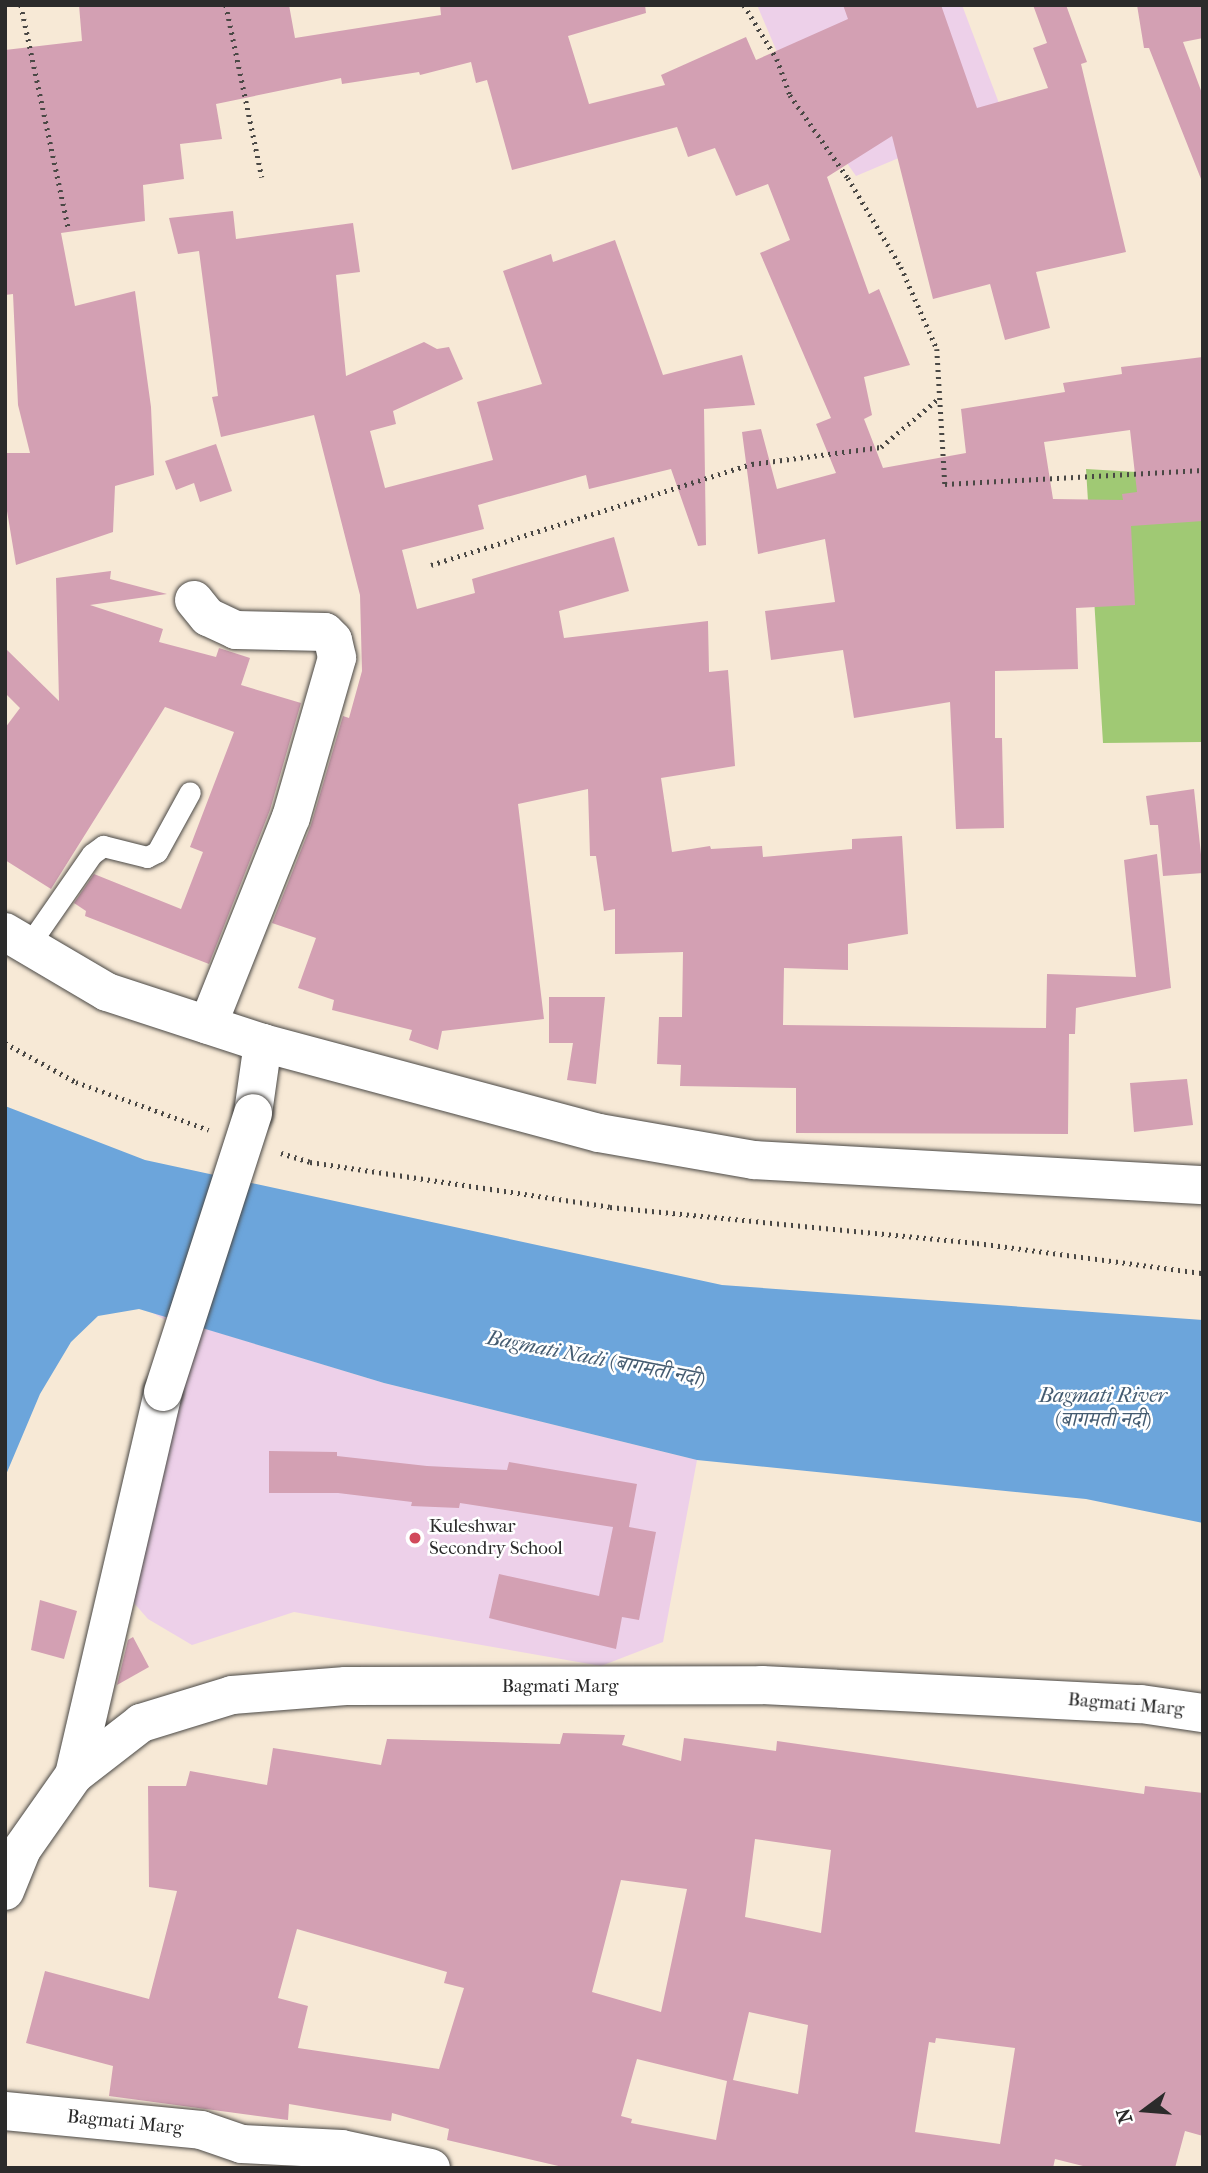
<!DOCTYPE html>
<html>
<head>
<meta charset="utf-8">
<style>
	body { margin:0 }
	#map { position:relative; width:1208px; height:2173px; overflow:hidden; background:#f7e9d6; font-family:"IM FELL French Canon","Noto Serif Devanagari",serif }
	div>[style] { position:absolute }
	.built>* { inset:0; background:#edd0e9 }
	.green>* { inset:0; background:#a0c974 }
	.water>* { inset:0; background:#6ca5db }
	.building>* { inset:0; background:#d3a0b3 }
	.path>* { height:4.5px; margin-top:-2.25px; transform-origin:0; background:repeating-linear-gradient(90deg,#4a4845 0 2px,transparent 0 7px) }
	.roads { filter:drop-shadow(0 0 2px #4a4845) drop-shadow(0 0 2px #4a4845) }
	.service>* { height:21px; margin:-10.5px; padding:0 10.5px; transform-origin:10.5px; border-radius:10.5px; background:#fff }
	.minor>* { height:38px; margin:-19px; padding:0 19px; transform-origin:19px; border-radius:19px; background:#fff }
	.tertiary>* { height:38px; margin:-19px; padding:0 19px; transform-origin:19px; border-radius:19px; background:#fff }
	.bridges { filter:drop-shadow(0 0 2px #4a4845) drop-shadow(0 0 2px #4a4845) }
	.tertiary-bridge>* { height:38px; margin:-19px; padding:0 19px; transform-origin:19px; border-radius:19px; background:#fff }
	.dots>* { width:19px; height:19px; translate:-50% -50%; box-sizing:border-box; border:4px solid #fff; border-radius:50% }
	span { translate:-50% -50%; white-space:nowrap; text-align:center; line-height:1.15; -webkit-text-stroke:5px #fff; paint-order:stroke }
	.poi-label { font-size:19px; color:#2b2b2b }
	.left { translate:0 -50%; text-align:left }
	.street-label { font-size:19px; color:#2b2b2b }
	.water-label { font-size:21px; color:#455c71; font-style:italic }
	.frame { position:absolute; inset:0; border:7px solid #2b2b2b; pointer-events:none }
	.north { position:absolute; left:1110px; top:2075px; width:70px; height:70px; -webkit-text-stroke:5px #fff; paint-order:stroke; rotate:254deg; font-size:19px; font-weight:700; line-height:28px; text-align:center; color:#2b2b2b }
	.north::after { content:''; display:block; margin:auto; width:24px; height:32px; background:#2b2b2b; clip-path:polygon(50% 0,100% 100%,50% 72%,0 100%) }
</style>
</head>
<body>
<div id="map">
	<div class="built">
		<i style="clip-path:polygon(757px 5px,962px 5px,1003px 114px,856px 176px,789px 80px)"></i>
		<i style="clip-path:polygon(151px 1312px,384px 1383px,697px 1460px,663px 1642px,601px 1666px,294px 1612px,192px 1645px,148px 1619px,133px 1602px,185px 1331px)"></i>
	</div>
	<div class="green">
		<i style="clip-path:polygon(1203px 465px,1203px 742px,1103px 743px,1086px 469px,1153px 473px)"></i>
	</div>
	<div class="water">
		<i style="clip-path:polygon(5px 1106px,145px 1160px,722px 1285px,1203px 1320px,1203px 1523px,1086px 1499px,697px 1460px,384px 1383px,139px 1309px,98px 1316px,71px 1342px,40px 1394px,5px 1477px)"></i>
	</div>
	<div class="building">
		<i style="clip-path:polygon(evenodd,79px 5px,289px 5px,295px 38px,441px 15px,440px 5px,645px 5px,646px 13px,568px 36px,589px 104px,665px 85px,661px 75px,746px 37px,756px 60px,848px 19px,843px 5px,941px 5px,977px 108px,1048px 88px,1033px 48px,1047px 43px,1033px 5px,1066px 5px,1087px 62px,1081px 64px,1126px 252px,1036px 272px,1050px 328px,1005px 340px,990px 284px,933px 299px,892px 136px,827px 177px,869px 294px,879px 289px,910px 365px,864px 377px,872px 415px,864px 419px,883px 468px,966px 453px,961px 409px,1065px 392px,1063px 383px,1122px 374px,1121px 367px,1203px 357px,1203px 521px,1131px 526px,1135px 605px,1076px 608px,1078px 669px,995px 671px,995px 738px,1002px 738px,1004px 828px,956px 829px,950px 702px,854px 718px,843px 650px,771px 660px,765px 611px,835px 602px,825px 539px,758px 554px,742px 432px,761px 429px,777px 489px,836px 473px,816px 424px,831px 418px,760px 253px,790px 240px,768px 184px,736px 196px,715px 148px,688px 157px,677px 127px,512px 170px,487px 80px,476px 83px,471px 62px,420px 75px,419px 72px,342px 84px,341px 78px,216px 104px,222px 139px,180px 144px,184px 179px,143px 185px,145px 221px,61px 233px,75px 306px,135px 291px,151px 407px,154px 475px,115px 486px,113px 532px,16px 565px,5px 499px,5px 453px,30px 453px,18px 405px,13px 294px,5px 295px,5px 50px,82px 41px,79px 5px,1130px 430px,1137px 492px,1122px 494px,1123px 500px,1053px 499px,1044px 442px,1130px 430px)"></i>
		<i style="clip-path:polygon(1137px 5px,1203px 5px,1203px 38px,1183px 42px,1203px 96px,1203px 184px,1149px 48px,1144px 48px)"></i>
		<i style="clip-path:polygon(233px 211px,236px 239px,353px 223px,360px 272px,336px 275px,346px 376px,424px 342px,437px 349px,449px 347px,463px 379px,393px 411px,396px 424px,370px 431px,385px 488px,493px 460px,477px 402px,542px 384px,503px 271px,551px 254px,553px 262px,615px 240px,663px 375px,742px 355px,755px 405px,704px 409px,706px 545px,698px 546px,671px 469px,589px 489px,586px 475px,478px 505px,484px 529px,402px 550px,417px 609px,475px 593px,472px 579px,614px 537px,629px 591px,559px 611px,564px 638px,708px 621px,709px 672px,728px 670px,735px 766px,661px 778px,672px 852px,710px 846px,711px 849px,762px 846px,763px 857px,852px 849px,852px 839px,902px 836px,908px 934px,848px 944px,848px 970px,784px 968px,783px 1025px,1046px 1028px,1047px 974px,1136px 977px,1124px 860px,1157px 854px,1171px 988px,1076px 1008px,1075px 1034px,1069px 1034px,1068px 1134px,796px 1133px,796px 1088px,680px 1086px,681px 1065px,657px 1064px,659px 1017px,682px 1017px,683px 952px,615px 954px,615px 909px,604px 911px,596px 856px,590px 856px,588px 789px,518px 804px,544px 1019px,442px 1031px,438px 1050px,409px 1040px,412px 1030px,332px 1010px,334px 1000px,298px 988px,316px 938px,272px 923px,311px 825px,343px 716px,349px 718px,362px 671px,360px 595px,314px 415px,221px 437px,212px 397px,218px 396px,199px 251px,178px 254px,169px 218px)"></i>
		<i style="clip-path:polygon(216px 444px,232px 491px,200px 502px,194px 483px,176px 490px,165px 461px)"></i>
		<i style="clip-path:polygon(111px 571px,110px 579px,167px 594px,90px 605px,163px 629px,159px 642px,216px 657px,219px 648px,250px 658px,241px 685px,301px 703px,270px 810px,209px 964px,85px 916px,86px 911px,74px 903px,94px 874px,181px 909px,203px 852px,190px 847px,234px 732px,165px 707px,51px 889px,5px 860px,5px 728px,20px 708px,5px 693px,5px 648px,59px 701px,56px 578px)"></i>
		<i style="clip-path:polygon(1194px 789px,1203px 873px,1163px 876px,1158px 825px,1150px 825px,1146px 796px)"></i>
		<i style="clip-path:polygon(549px 997px,605px 997px,596px 1084px,567px 1080px,573px 1043px,549px 1043px)"></i>
		<i style="clip-path:polygon(1187px 1079px,1193px 1125px,1134px 1132px,1130px 1083px)"></i>
		<i style="clip-path:polygon(269px 1451px,337px 1452px,337px 1456px,427px 1466px,507px 1470px,509px 1462px,637px 1484px,629px 1527px,656px 1532px,639px 1620px,622px 1617px,616px 1649px,489px 1618px,499px 1574px,599px 1596px,613px 1527px,460px 1503px,459px 1508px,411px 1506px,412px 1502px,338px 1493px,269px 1493px)"></i>
		<i style="clip-path:polygon(40px 1600px,77px 1611px,64px 1659px,31px 1650px)"></i>
		<i style="clip-path:polygon(133px 1637px,149px 1667px,117px 1685px,128px 1640px)"></i>
		<i style="clip-path:polygon(evenodd,563px 1733px,625px 1735px,622px 1745px,681px 1761px,684px 1738px,776px 1751px,777px 1741px,1144px 1794px,1145px 1786px,1203px 1793px,1203px 2136px,1185px 2131px,1175px 2168px,1091px 2168px,1055px 2159px,1053px 2168px,567px 2168px,447px 2140px,449px 2129px,392px 2113px,391px 2121px,289px 2104px,288px 2120px,109px 2096px,113px 2066px,26px 2043px,45px 1971px,149px 1999px,177px 1891px,149px 1887px,148px 1786px,186px 1786px,190px 1771px,267px 1785px,273px 1748px,381px 1765px,387px 1739px,560px 1744px,563px 1733px,755px 1839px,831px 1850px,821px 1933px,745px 1917px,755px 1839px,563px 1733px,621px 1880px,687px 1889px,661px 2012px,592px 1992px,621px 1880px,563px 1733px,297px 1929px,447px 1972px,444px 1983px,464px 1988px,439px 2069px,298px 2048px,308px 2006px,278px 1998px,297px 1929px,563px 1733px,749px 2012px,808px 2025px,798px 2094px,733px 2080px,749px 2012px,563px 1733px,936px 2038px,1015px 2048px,1000px 2144px,915px 2132px,929px 2042px,935px 2043px,936px 2038px,563px 1733px,637px 2059px,727px 2081px,716px 2140px,631px 2123px,632px 2119px,621px 2116px,637px 2059px)"></i>
	</div>
	<div class="path">
		<i style="left:21px;top:5px;width:230px;rotate:78deg"></i>
		<i style="left:226px;top:5px;width:176px;rotate:78.2deg"></i>
		<i style="left:744px;top:5px;width:63px;rotate:58.6deg"></i>
		<i style="left:777px;top:59px;width:38px;rotate:70deg"></i>
		<i style="left:790px;top:95px;width:101px;rotate:55.1deg"></i>
		<i style="left:848px;top:178px;width:104px;rotate:59.2deg"></i>
		<i style="left:901px;top:267px;width:90px;rotate:66.3deg"></i>
		<i style="left:937px;top:349px;width:135px;rotate:86.6deg"></i>
		<i style="left:945px;top:484px;width:258px;rotate:-3.1deg"></i>
		<i style="left:431px;top:565px;width:337px;rotate:-17.5deg"></i>
		<i style="left:752px;top:464px;width:130px;rotate:-7.5deg"></i>
		<i style="left:881px;top:447px;width:75px;rotate:-40.1deg"></i>
		<i style="left:5px;top:1043px;width:81px;rotate:28.8deg"></i>
		<i style="left:76px;top:1082px;width:141px;rotate:19.8deg"></i>
		<i style="left:281px;top:1153px;width:30px;rotate:17deg"></i>
		<i style="left:310px;top:1162px;width:303px;rotate:8.5deg"></i>
		<i style="left:610px;top:1207px;width:369px;rotate:5.6deg"></i>
		<i style="left:977px;top:1243px;width:228px;rotate:7.6deg"></i>
	</div>
	<div class="roads">
		<div class="service">
			<i style="left:28px;top:946px;width:112px;rotate:-55.2deg"></i>
			<i style="left:92px;top:854px;width:14px;rotate:-36deg"></i>
			<i style="left:103px;top:846px;width:45px;rotate:14deg"></i>
			<i style="left:147px;top:857px;width:11px;rotate:-27deg"></i>
			<i style="left:157px;top:852px;width:68px;rotate:-61.2deg"></i>
		</div>
		<div class="minor">
			<i style="left:194px;top:600px;width:22px;rotate:51deg"></i>
			<i style="left:208px;top:617px;width:31px;rotate:25deg"></i>
			<i style="left:236px;top:630px;width:89px;rotate:1.3deg"></i>
			<i style="left:325px;top:632px;width:11px;rotate:45deg"></i>
			<i style="left:333px;top:640px;width:18px;rotate:77deg"></i>
			<i style="left:337px;top:658px;width:166px;rotate:106.1deg"></i>
			<i style="left:291px;top:817px;width:224px;rotate:111.8deg"></i>
			<i style="left:5px;top:1891px;width:45px;rotate:-68deg"></i>
			<i style="left:22px;top:1849px;width:90px;rotate:-54.9deg"></i>
			<i style="left:74px;top:1775px;width:85px;rotate:-37.8deg"></i>
			<i style="left:141px;top:1723px;width:95px;rotate:-17.1deg"></i>
			<i style="left:232px;top:1695px;width:114px;rotate:-4.5deg"></i>
			<i style="left:346px;top:1686px;width:416px;rotate:-0.1deg"></i>
			<i style="left:762px;top:1685px;width:379px;rotate:2.9deg"></i>
			<i style="left:1141px;top:1704px;width:63px;rotate:8.3deg"></i>
			<i style="left:5px;top:2111px;width:197px;rotate:5.5deg"></i>
			<i style="left:201px;top:2130px;width:43px;rotate:18.9deg"></i>
			<i style="left:242px;top:2144px;width:100px;rotate:2.9deg"></i>
			<i style="left:342px;top:2149px;width:91px;rotate:12.1deg"></i>
		</div>
		<div class="tertiary">
			<i style="left:5px;top:932px;width:118px;rotate:30.5deg"></i>
			<i style="left:107px;top:992px;width:164px;rotate:18.1deg"></i>
			<i style="left:263px;top:1043px;width:348px;rotate:15deg"></i>
			<i style="left:599px;top:1133px;width:157px;rotate:9.9deg"></i>
			<i style="left:754px;top:1160px;width:450px;rotate:3.2deg"></i>
			<i style="left:253px;top:1113px;width:71px;rotate:-81.9deg"></i>
			<i style="left:74px;top:1775px;width:393px;rotate:-76.9deg"></i>
		</div>
	</div>
	<div class="bridges">
		<div class="tertiary-bridge">
			<i style="left:163px;top:1392px;width:293px;rotate:-72.1deg"></i>
		</div>
	</div>
	<div class="dots">
		<i style="left:415px;top:1538px;background:#d1495b"></i>
	</div>
	<div class="poi-label">
		<span class="left" style="left:429px;top:1538px">Kuleshwar<br>Secondry School</span>
	</div>
	<div class="street-label">
		<span style="left:560px;top:1687px">Bagmati Marg</span>
		<span style="left:1126px;top:1705px;rotate:5deg">Bagmati Marg</span>
		<span style="left:125px;top:2123px;rotate:6deg">Bagmati Marg</span>
	</div>
	<div class="water-label">
		<span style="left:596px;top:1358px;rotate:11deg">Bagmati Nadi (बागमती नदी)</span>
		<span style="left:1103px;top:1407px">Bagmati River<br>(बागमती नदी)</span>
	</div>
	<div class="frame"></div>
	<div class="north">N</div>
</div>
</body>
</html>
